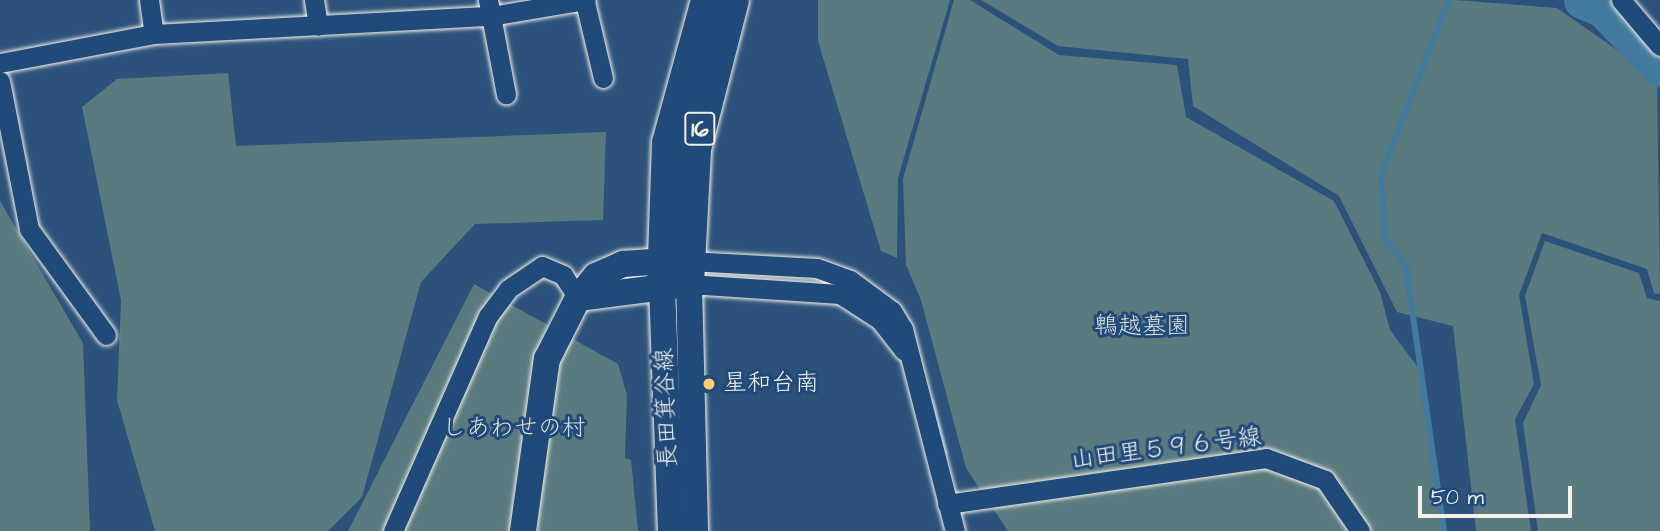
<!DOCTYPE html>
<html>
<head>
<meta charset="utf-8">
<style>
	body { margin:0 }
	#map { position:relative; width:1660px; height:531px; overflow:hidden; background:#2c527b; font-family:"Architects Daughter","Klee One",sans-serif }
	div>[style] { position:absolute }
	.green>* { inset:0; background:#597a7f }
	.stream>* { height:6px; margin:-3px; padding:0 3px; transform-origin:3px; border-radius:3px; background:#437b9f }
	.river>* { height:37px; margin:-18.5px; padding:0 18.5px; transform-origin:18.5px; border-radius:18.5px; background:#437b9f }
	.roads { filter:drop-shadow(0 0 2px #f4f1e8) drop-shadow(0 0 2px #f4f1e8) }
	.street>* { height:19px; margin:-9.5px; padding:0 9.5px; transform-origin:9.5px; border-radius:9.5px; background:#1f4a7a }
	.secondary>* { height:26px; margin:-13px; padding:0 13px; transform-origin:13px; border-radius:13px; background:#1f4a7a }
	.primary>* { height:30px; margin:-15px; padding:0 15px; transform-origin:15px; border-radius:15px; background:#1f4a7a }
	.dots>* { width:19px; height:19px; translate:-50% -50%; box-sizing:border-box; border:4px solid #1f4a7a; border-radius:50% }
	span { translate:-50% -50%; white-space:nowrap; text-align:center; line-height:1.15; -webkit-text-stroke:6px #1f4a7a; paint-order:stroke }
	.shield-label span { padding:2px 5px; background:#1f4a7a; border:2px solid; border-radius:5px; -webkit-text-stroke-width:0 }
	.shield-label { font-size:23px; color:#f4f1e8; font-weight:700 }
	.park-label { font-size:24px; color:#dddfd8 }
	.poi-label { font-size:24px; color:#f4f1e8 }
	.left { translate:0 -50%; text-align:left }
	.street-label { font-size:24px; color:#f4f1e8 }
	.scale { position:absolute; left:1418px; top:486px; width:154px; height:32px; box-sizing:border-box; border:4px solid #f4f1e8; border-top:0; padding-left:9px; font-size:21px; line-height:24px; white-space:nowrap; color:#f4f1e8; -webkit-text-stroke:5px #1f4a7a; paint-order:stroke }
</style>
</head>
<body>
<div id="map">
	<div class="green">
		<i style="clip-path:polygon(818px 0,950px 0,898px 178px,897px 258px,881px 251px,818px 41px)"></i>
		<i style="clip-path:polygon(954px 0,970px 0,1059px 55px,1177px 65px,1186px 117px,1334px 201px,1380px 292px,1390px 330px,1420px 370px,1444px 531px,1008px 531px,966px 468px,921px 300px,906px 265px,903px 179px)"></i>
		<i style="clip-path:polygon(981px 0,1455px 0,1557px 8px,1657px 78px,1660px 294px,1654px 293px,1647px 269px,1542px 233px,1519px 295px,1534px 384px,1515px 419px,1531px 531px,1476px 531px,1453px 326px,1397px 312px,1339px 196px,1193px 106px,1188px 59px,1058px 46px)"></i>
		<i style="clip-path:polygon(228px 73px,236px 146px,606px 132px,603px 220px,475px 224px,421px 282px,362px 497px,328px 531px,155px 531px,117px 400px,121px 300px,82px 107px,117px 79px)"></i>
		<i style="clip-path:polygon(0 201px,83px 343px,90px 531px,0 531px)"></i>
		<i style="clip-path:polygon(1545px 241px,1639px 273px,1647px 298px,1660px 301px,1660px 531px,1538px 531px,1523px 423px,1541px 385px,1525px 296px)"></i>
		<i style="clip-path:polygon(474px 284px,618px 364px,627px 395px,625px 458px,631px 460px,638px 531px,348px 531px)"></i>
	</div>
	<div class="stream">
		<i style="left:932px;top:402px;width:53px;rotate:75.7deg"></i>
		<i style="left:1444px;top:531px;width:268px;rotate:-98.2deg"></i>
		<i style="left:1406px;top:266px;width:34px;rotate:-128deg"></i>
		<i style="left:1385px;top:239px;width:64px;rotate:-93.6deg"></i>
		<i style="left:1381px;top:175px;width:188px;rotate:-68.8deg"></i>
	</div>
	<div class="river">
		<i style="left:1582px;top:0;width:23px;rotate:23deg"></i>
		<i style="left:1603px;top:9px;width:82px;rotate:46deg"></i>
	</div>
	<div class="roads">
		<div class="street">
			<i style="left:149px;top:0;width:34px;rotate:82deg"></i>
			<i style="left:314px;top:0;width:26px;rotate:81deg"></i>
			<i style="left:488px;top:0;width:96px;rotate:79.2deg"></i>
			<i style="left:1621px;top:0;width:60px;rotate:49.7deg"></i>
			<i style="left:585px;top:2px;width:78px;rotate:76.7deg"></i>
			<i style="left:0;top:63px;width:157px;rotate:-10.7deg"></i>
			<i style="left:154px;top:34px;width:337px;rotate:-3.1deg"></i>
			<i style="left:491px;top:16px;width:96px;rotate:-9.6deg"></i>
			<i style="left:0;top:81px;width:151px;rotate:78.9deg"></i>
			<i style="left:29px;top:229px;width:131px;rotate:54deg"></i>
			<i style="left:689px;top:261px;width:128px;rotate:3.1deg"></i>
			<i style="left:817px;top:268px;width:35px;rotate:20deg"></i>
			<i style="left:850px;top:280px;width:52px;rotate:36.4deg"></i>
			<i style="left:892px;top:311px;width:21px;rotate:59deg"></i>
			<i style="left:903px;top:329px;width:209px;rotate:75.6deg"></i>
			<i style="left:689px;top:284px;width:151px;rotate:3.8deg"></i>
			<i style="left:840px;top:294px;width:48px;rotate:33deg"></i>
			<i style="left:880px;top:320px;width:39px;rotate:52deg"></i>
			<i style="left:947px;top:504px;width:322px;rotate:-8.2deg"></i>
			<i style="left:1266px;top:458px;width:63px;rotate:20.4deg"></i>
			<i style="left:1325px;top:480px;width:62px;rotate:55.5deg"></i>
			<i style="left:393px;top:531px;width:235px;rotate:-66.2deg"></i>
			<i style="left:488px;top:316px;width:34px;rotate:-53deg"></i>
			<i style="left:508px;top:289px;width:41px;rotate:-34.1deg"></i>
			<i style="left:542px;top:266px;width:23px;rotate:23deg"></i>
			<i style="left:563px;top:275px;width:27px;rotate:57deg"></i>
		</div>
		<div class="secondary">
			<i style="left:662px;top:286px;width:245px;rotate:87.9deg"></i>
			<i style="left:578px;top:298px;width:112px;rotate:-7.2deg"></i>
			<i style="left:689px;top:284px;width:247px;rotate:88.6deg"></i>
			<i style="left:523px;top:531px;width:174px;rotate:-82.1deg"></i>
			<i style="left:547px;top:359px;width:68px;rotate:-63.1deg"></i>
			<i style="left:578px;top:298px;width:28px;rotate:-51deg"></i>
			<i style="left:596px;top:276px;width:30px;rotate:-24deg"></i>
			<i style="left:623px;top:264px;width:58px;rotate:-3.9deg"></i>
		</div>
		<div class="primary">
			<i style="left:689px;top:284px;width:135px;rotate:-87deg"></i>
			<i style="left:696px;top:149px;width:154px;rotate:-75.7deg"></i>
			<i style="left:662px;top:286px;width:143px;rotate:-88deg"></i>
			<i style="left:667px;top:143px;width:148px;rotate:-74.7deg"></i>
		</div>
	</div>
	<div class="dots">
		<i style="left:709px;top:384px;background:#ffd166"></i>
	</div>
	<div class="shield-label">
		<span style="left:700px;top:129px">16</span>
	</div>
	<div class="park-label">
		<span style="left:1142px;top:327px">鵯越墓園</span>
		<span style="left:514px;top:429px">しあわせの村</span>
	</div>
	<div class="poi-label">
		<span class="left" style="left:723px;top:384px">星和台南</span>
	</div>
	<div class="street-label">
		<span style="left:667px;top:408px;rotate:-92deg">長田箕谷線</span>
		<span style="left:1166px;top:449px;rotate:-7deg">山田里５９６号線</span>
	</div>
	<div class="scale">50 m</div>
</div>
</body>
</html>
